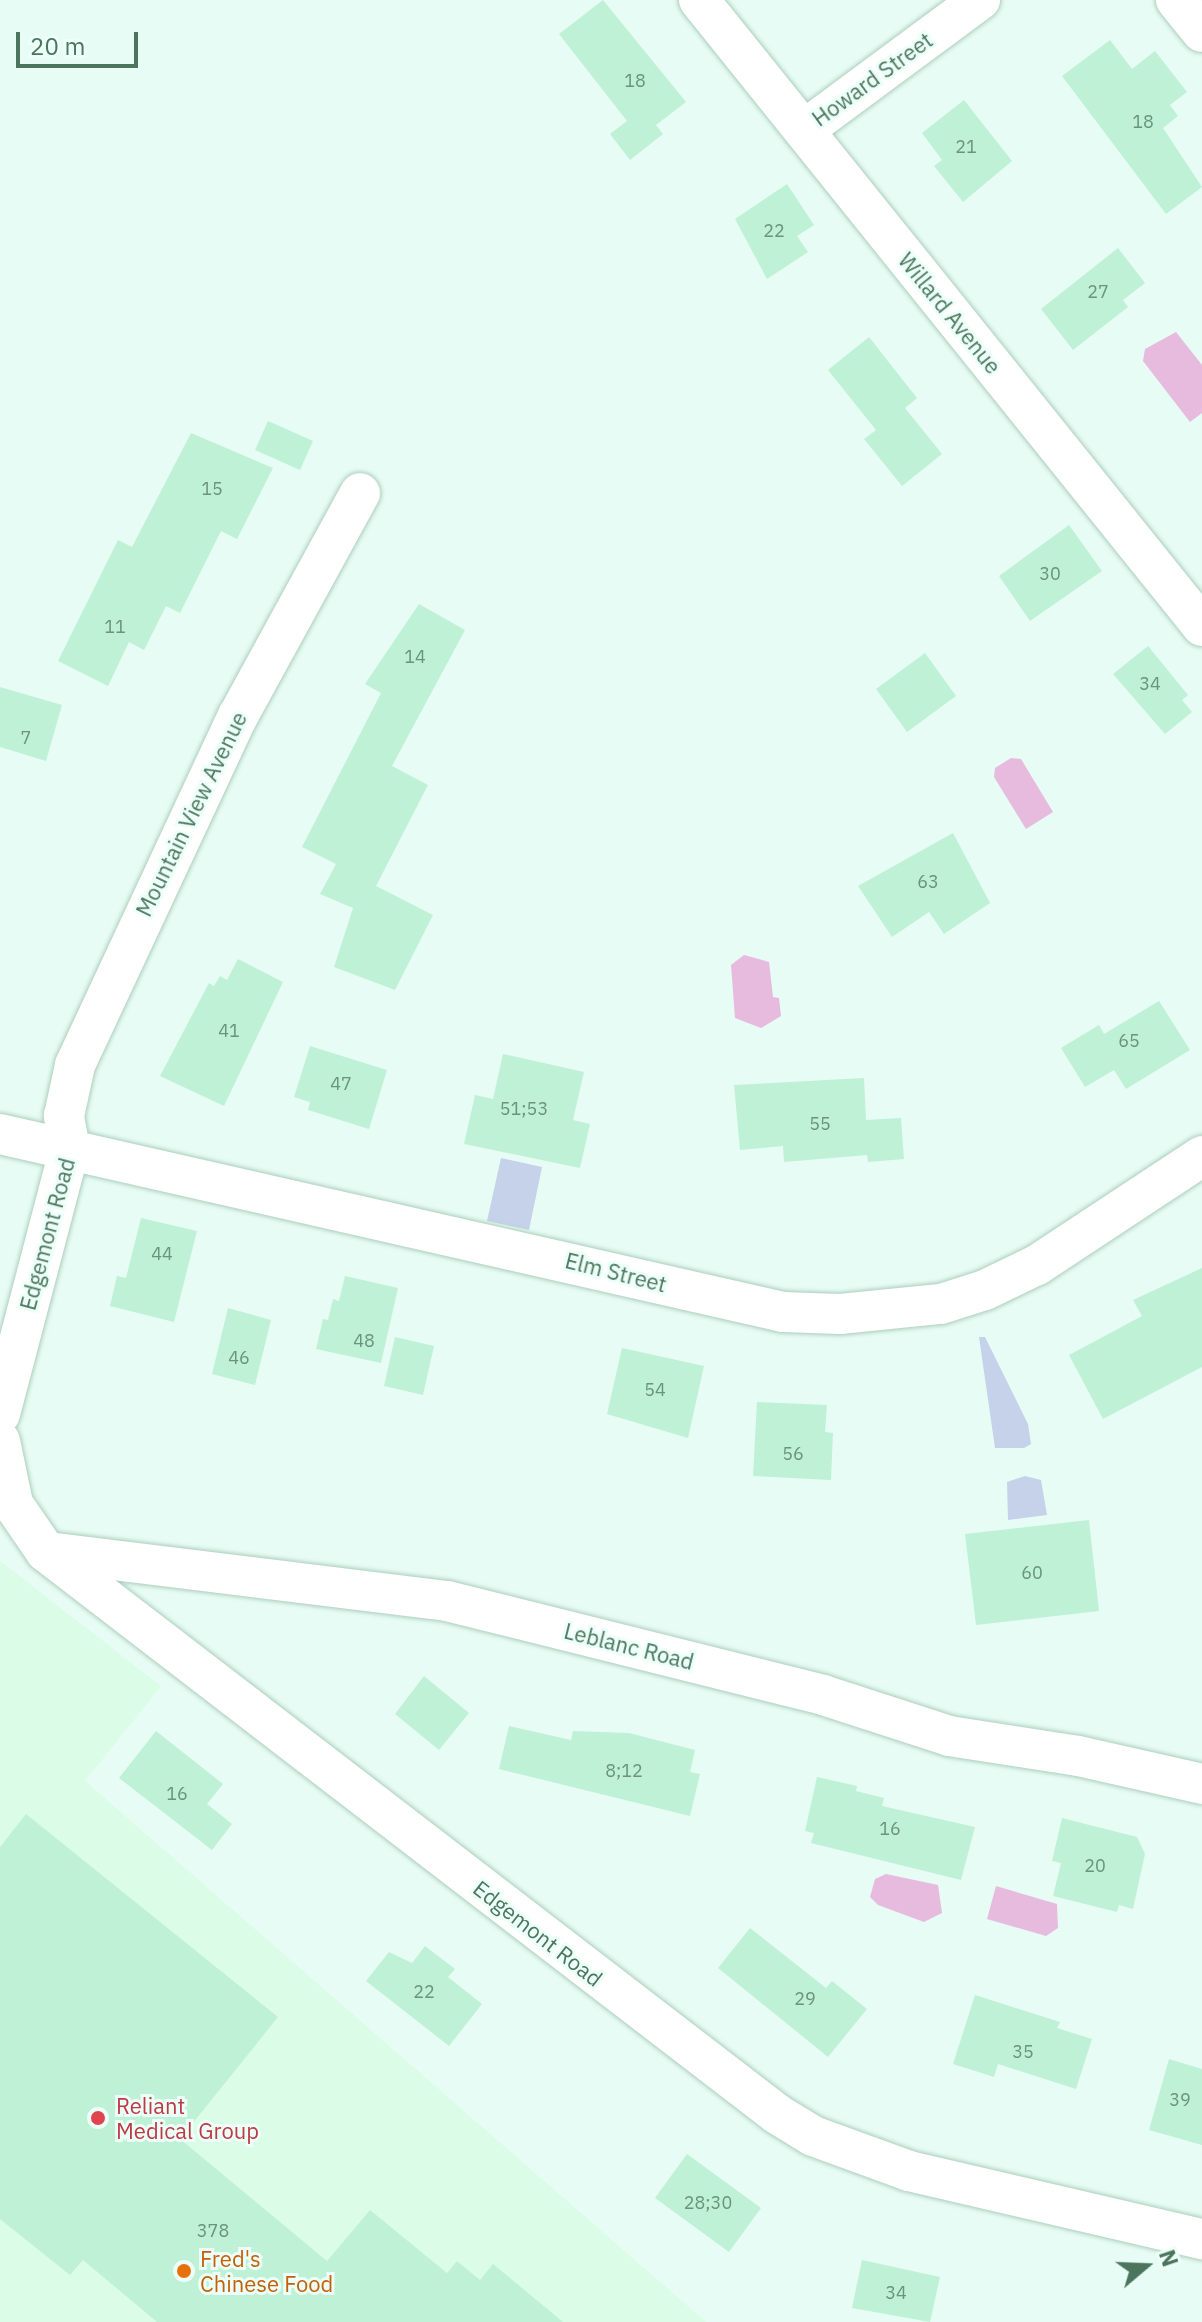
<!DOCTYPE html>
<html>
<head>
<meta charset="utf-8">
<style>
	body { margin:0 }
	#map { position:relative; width:1202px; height:2322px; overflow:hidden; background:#e7fcf5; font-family:"IBM Plex Sans",sans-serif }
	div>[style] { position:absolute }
	.commercial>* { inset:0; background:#dbfce7 }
	.green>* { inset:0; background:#c5d2ea }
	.water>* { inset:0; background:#e6bbdd }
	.building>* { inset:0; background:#bff1d6 }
	.roads { filter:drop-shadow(0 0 2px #adcebd) drop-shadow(0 0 2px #adcebd) }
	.minor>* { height:40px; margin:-20px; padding:0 20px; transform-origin:20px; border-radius:20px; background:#fff }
	.dots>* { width:22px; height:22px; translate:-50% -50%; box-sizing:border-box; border:4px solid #edfff9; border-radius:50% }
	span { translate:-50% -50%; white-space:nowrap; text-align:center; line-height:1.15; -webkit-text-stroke:6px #edfff9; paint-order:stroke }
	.number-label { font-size:18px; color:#68957b }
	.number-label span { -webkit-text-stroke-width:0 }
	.street-label { font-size:22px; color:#4b765d }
	.health-label { font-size:22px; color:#be3a42 }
	.left { translate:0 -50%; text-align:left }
	.food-label { font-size:22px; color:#c56008 }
	.north { position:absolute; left:1106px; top:2226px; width:80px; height:80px; -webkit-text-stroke:6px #edfff9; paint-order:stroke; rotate:71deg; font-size:22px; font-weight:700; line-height:32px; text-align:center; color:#4b765d }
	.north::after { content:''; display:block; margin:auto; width:28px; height:36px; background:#4b765d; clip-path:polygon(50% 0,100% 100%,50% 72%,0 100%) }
	.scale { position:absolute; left:16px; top:32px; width:122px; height:36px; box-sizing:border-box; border:4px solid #4b765d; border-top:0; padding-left:10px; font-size:24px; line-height:28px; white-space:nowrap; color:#4b765d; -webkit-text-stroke:6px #edfff9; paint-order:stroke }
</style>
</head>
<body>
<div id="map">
	<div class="commercial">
		<i style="clip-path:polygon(0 1561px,161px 1686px,85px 1781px,706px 2322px,0 2322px)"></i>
	</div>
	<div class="green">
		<i style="clip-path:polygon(501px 1158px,542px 1167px,529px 1230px,487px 1221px)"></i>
		<i style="clip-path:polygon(979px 1337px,985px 1337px,1028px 1424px,1031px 1444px,1024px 1448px,995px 1448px)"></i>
		<i style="clip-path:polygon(1025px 1476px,1041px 1480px,1047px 1515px,1008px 1520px,1007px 1482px)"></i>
	</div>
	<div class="water">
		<i style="clip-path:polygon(1176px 332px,1202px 365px,1202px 413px,1190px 422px,1143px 361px,1145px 349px)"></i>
		<i style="clip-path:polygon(1011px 758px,1021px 759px,1053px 812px,1026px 829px,994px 777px,995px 768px)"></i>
		<i style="clip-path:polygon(744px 955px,769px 962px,773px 997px,779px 998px,781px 1016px,761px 1028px,735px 1018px,731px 965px)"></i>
		<i style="clip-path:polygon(886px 1874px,938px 1885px,942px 1913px,924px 1922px,878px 1905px,870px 1897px,875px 1879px)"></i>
		<i style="clip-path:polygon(996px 1886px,1057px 1904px,1058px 1928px,1046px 1936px,987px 1919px)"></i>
	</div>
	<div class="building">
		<i style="clip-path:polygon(603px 0,686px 102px,656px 125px,663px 134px,630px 160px,610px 134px,627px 121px,559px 34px)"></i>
		<i style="clip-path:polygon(1110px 40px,1132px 69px,1155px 51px,1187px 92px,1170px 105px,1178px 116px,1163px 128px,1202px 187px,1166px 214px,1062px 76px)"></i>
		<i style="clip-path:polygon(964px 100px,1012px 161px,963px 202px,934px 166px,942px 160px,922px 133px)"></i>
		<i style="clip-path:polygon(787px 184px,814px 225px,797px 236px,808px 252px,767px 279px,735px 219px)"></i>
		<i style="clip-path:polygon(1118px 248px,1145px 283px,1123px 300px,1128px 307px,1073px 350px,1041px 309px)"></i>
		<i style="clip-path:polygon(869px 337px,917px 398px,905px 408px,942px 454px,902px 486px,864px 439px,876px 430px,828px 370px)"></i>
		<i style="clip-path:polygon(268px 421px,313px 441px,300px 470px,255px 450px)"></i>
		<i style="clip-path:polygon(191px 433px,273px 468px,237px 539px,221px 531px,180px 613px,166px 606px,144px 650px,129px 642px,108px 686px,58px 661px,118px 540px,132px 547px)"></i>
		<i style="clip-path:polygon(1069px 525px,1102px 571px,1030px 621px,999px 576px)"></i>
		<i style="clip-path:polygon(419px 604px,465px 630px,392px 766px,428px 785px,376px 886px,433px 915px,395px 990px,334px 967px,353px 908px,320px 894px,336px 864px,302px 847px,381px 693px,365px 684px)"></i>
		<i style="clip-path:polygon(1148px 646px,1188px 695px,1182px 700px,1192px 712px,1165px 734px,1113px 674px)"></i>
		<i style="clip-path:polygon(925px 653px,956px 696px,907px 732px,876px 689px)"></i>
		<i style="clip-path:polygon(0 687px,62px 705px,46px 761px,0 747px)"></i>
		<i style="clip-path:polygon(953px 833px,990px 903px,944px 934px,929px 912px,892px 937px,858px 886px)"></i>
		<i style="clip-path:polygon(238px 959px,283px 982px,224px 1106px,160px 1076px,209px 983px,214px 986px,220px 976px,227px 980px)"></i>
		<i style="clip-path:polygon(1159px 1001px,1190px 1050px,1126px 1089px,1114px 1070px,1085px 1087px,1061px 1048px,1099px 1025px,1104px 1034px)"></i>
		<i style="clip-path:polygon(310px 1046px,387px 1070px,369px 1129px,308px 1110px,310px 1102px,294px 1097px)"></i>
		<i style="clip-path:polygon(503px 1054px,584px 1072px,573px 1120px,590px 1124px,580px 1168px,464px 1144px,475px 1095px,493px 1099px)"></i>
		<i style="clip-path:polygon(864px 1078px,866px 1120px,901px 1118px,904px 1159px,868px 1162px,867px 1155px,784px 1162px,783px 1146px,740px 1150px,734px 1085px)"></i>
		<i style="clip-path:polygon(141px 1218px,197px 1231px,174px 1322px,110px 1306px,117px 1276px,126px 1278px)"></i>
		<i style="clip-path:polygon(1202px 1268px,1202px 1367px,1103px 1419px,1069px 1355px,1142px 1316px,1133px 1300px)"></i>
		<i style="clip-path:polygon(345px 1276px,398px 1288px,381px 1363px,316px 1349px,323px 1319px,328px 1320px,333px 1299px,339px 1301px)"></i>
		<i style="clip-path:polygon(228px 1308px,271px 1320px,255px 1385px,212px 1374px)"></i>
		<i style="clip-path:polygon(395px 1337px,434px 1346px,423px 1395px,384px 1386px)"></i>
		<i style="clip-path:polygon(622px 1348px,704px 1366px,688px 1438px,607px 1414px)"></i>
		<i style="clip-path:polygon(757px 1402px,827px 1405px,825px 1432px,833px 1433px,831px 1480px,753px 1476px)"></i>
		<i style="clip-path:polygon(1089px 1520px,1099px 1611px,976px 1625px,965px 1534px)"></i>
		<i style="clip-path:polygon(424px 1676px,469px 1713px,439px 1750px,395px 1714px)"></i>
		<i style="clip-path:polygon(509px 1726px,571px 1740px,573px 1731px,629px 1733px,695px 1750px,690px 1772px,700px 1774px,690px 1816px,499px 1769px)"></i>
		<i style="clip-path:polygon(156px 1731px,223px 1784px,207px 1804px,232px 1824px,212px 1850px,119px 1778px)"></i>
		<i style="clip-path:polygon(817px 1777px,857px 1786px,856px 1791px,884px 1798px,882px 1806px,975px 1827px,961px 1880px,811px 1843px,814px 1833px,805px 1831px)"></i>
		<i style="clip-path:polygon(26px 1814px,278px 2017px,180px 2139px,327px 2261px,370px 2210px,447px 2273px,457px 2261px,480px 2280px,493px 2264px,563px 2322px,157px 2322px,83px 2260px,70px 2275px,0 2219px,0 1847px)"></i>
		<i style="clip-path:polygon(1062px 1818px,1137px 1837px,1145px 1854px,1133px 1909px,1119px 1905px,1117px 1912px,1053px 1896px,1061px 1863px,1052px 1861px)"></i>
		<i style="clip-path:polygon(750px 1928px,826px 1988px,832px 1981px,867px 2009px,828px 2057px,718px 1968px)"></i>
		<i style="clip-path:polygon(425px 1946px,455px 1969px,448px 1977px,482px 2004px,449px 2046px,366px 1981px,389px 1952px,412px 1963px)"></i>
		<i style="clip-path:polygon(975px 1995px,1060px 2022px,1057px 2028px,1092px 2039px,1076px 2089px,998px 2064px,994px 2077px,953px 2064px)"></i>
		<i style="clip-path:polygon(1169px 2059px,1202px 2069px,1202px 2145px,1149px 2130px)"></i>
		<i style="clip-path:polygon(687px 2154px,761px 2208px,729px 2252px,655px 2198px)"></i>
		<i style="clip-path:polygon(862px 2260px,940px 2277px,930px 2322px,852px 2308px)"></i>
	</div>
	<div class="roads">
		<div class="minor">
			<i style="left:699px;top:0;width:803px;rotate:51.22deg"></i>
			<i style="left:1176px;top:0;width:41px;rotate:50.9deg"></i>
			<i style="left:804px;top:130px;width:219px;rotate:-36.5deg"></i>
			<i style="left:0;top:1134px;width:803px;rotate:12.81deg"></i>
			<i style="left:783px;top:1312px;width:57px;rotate:2deg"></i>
			<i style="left:840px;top:1314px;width:101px;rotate:-5.7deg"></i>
			<i style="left:941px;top:1304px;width:46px;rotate:-17.7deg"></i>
			<i style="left:985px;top:1290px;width:58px;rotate:-25.7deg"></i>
			<i style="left:1037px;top:1265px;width:198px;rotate:-33.4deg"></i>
			<i style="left:0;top:1414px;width:275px;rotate:-75.3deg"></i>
			<i style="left:70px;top:1148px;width:33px;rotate:-101deg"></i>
			<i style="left:64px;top:1116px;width:52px;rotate:-77.8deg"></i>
			<i style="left:75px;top:1065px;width:385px;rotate:-65deg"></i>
			<i style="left:238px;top:716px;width:254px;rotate:-61.3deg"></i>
			<i style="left:0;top:1441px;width:64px;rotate:78.3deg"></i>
			<i style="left:13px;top:1504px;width:58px;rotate:55.5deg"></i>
			<i style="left:46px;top:1552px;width:922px;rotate:37.55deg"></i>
			<i style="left:777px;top:2114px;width:42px;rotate:31.4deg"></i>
			<i style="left:813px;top:2136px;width:102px;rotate:20deg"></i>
			<i style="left:909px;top:2171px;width:301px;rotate:13.1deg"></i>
			<i style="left:48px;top:1552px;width:402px;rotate:7deg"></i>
			<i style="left:447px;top:1601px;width:388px;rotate:14deg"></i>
			<i style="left:823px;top:1695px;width:133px;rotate:18deg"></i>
			<i style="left:949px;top:1736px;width:131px;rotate:8.8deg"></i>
			<i style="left:1078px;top:1756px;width:127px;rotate:12.7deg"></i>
		</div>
	</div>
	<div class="dots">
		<i style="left:98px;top:2118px;background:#e0444e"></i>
		<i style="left:184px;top:2271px;background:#e8710a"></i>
	</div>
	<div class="number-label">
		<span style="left:635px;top:81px">18</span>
		<span style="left:1143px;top:122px">18</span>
		<span style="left:966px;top:147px">21</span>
		<span style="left:774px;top:231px">22</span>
		<span style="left:1098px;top:292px">27</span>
		<span style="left:212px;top:489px">15</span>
		<span style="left:1050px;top:574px">30</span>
		<span style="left:115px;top:627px">11</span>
		<span style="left:415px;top:657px">14</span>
		<span style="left:1150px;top:684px">34</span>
		<span style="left:26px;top:738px">7</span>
		<span style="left:928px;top:882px">63</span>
		<span style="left:229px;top:1031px">41</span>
		<span style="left:1129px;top:1041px">65</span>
		<span style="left:341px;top:1084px">47</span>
		<span style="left:524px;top:1109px">51;53</span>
		<span style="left:820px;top:1124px">55</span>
		<span style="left:162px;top:1254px">44</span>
		<span style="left:364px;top:1341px">48</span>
		<span style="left:239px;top:1358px">46</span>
		<span style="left:655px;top:1390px">54</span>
		<span style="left:793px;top:1454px">56</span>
		<span style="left:1032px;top:1573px">60</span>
		<span style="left:624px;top:1771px">8;12</span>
		<span style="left:177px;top:1794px">16</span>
		<span style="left:890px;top:1829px">16</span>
		<span style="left:1095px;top:1866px">20</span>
		<span style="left:424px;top:1992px">22</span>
		<span style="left:805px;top:1999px">29</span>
		<span style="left:1023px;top:2052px">35</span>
		<span style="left:1180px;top:2100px">39</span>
		<span style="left:708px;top:2203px">28;30</span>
		<span style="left:213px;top:2231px">378</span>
		<span style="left:896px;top:2293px">34</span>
	</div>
	<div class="street-label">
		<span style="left:872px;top:79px;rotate:-36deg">Howard Street</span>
		<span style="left:950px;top:313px;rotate:51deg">Willard Avenue</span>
		<span style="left:191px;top:814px;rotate:-64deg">Mountain View Avenue</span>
		<span style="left:47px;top:1234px;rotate:-75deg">Edgemont Road</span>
		<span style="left:616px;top:1272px;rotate:14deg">Elm Street</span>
		<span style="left:629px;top:1646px;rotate:14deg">Leblanc Road</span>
		<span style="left:538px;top:1933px;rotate:38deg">Edgemont Road</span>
	</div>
	<div class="health-label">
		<span class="left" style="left:116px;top:2118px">Reliant<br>Medical Group</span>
	</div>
	<div class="food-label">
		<span class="left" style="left:200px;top:2271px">Fred's<br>Chinese Food</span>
	</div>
	<div class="north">N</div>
	<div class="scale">20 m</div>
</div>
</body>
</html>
